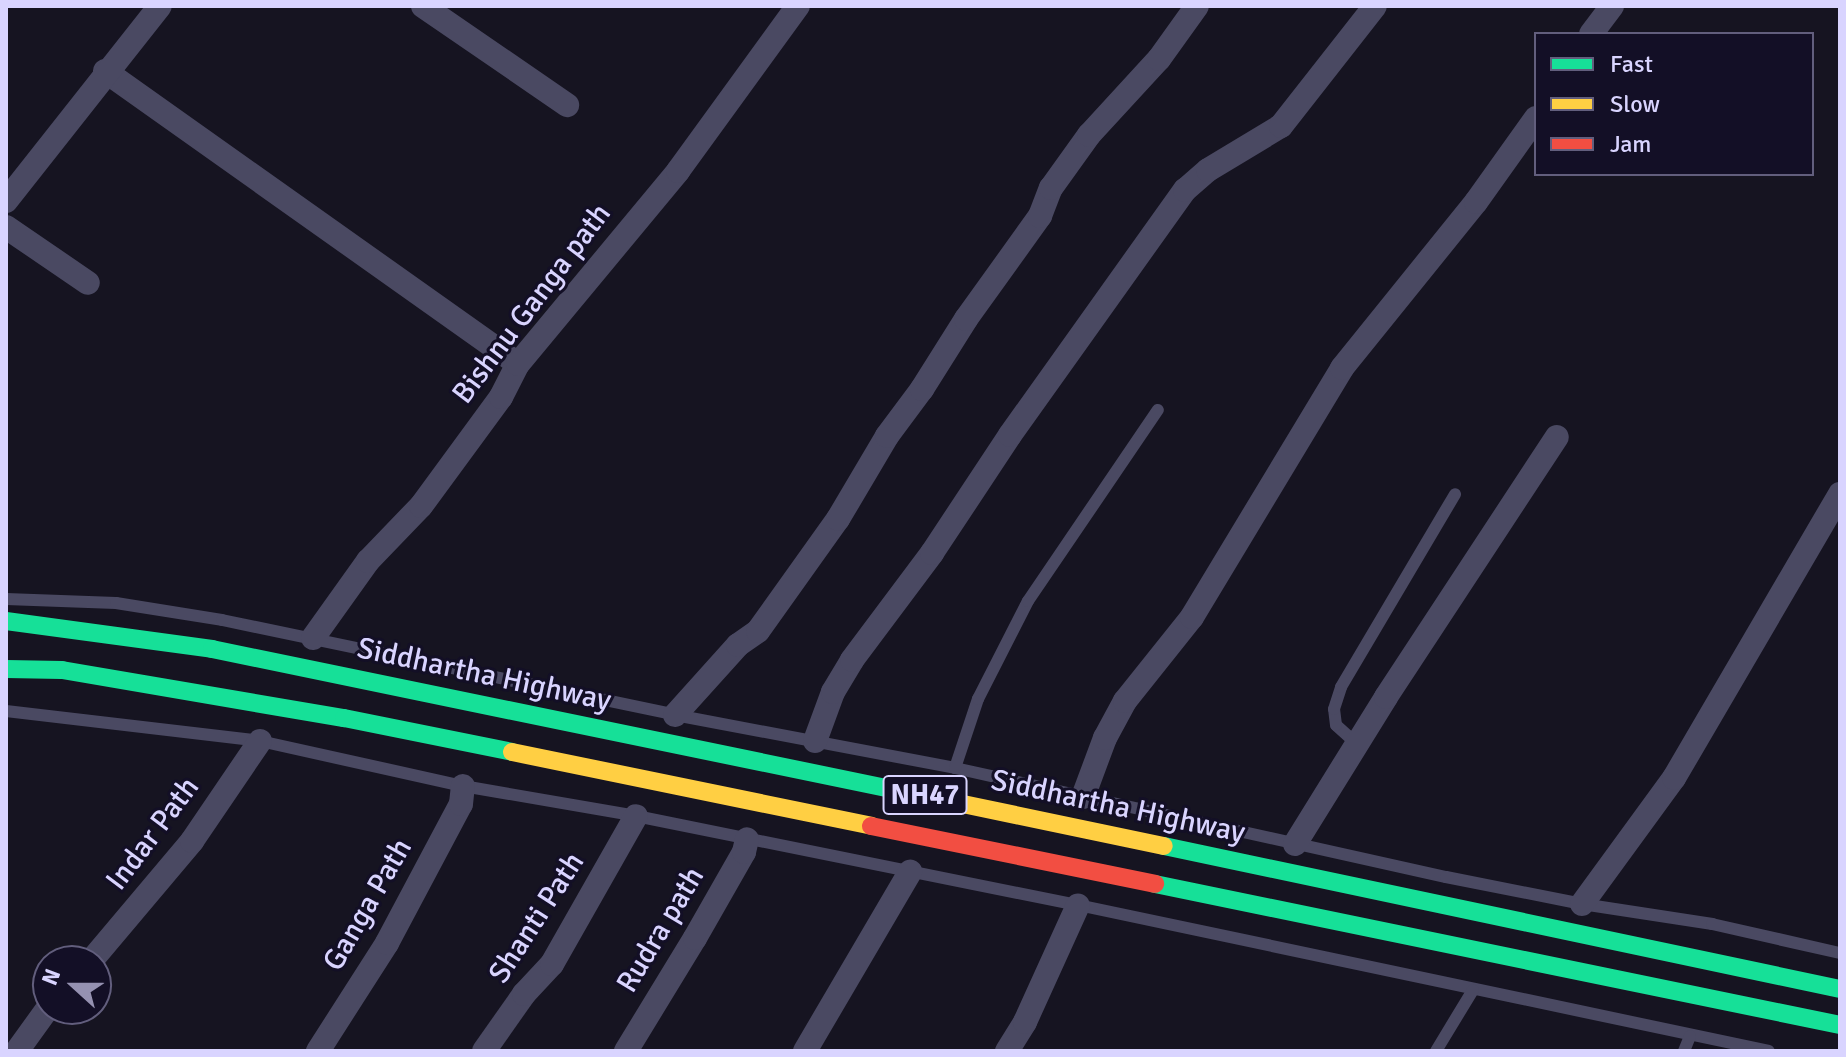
<!DOCTYPE html>
<html>
<head>
<meta charset="utf-8">
<style>
	body { margin:0 }
	#map { position:relative; width:1846px; height:1057px; overflow:hidden; background:#161421; font-family:Signika,sans-serif }
	div>[style] { position:absolute }
	.lane>* { height:12px; margin:-6px; padding:0 6px; transform-origin:6px; border-radius:6px; background:#4a4962 }
	.street>* { height:24px; margin:-12px; padding:0 12px; transform-origin:12px; border-radius:12px; background:#4a4962 }
	.fast>* { height:18px; margin:-9px; padding:0 9px; transform-origin:9px; border-radius:9px; background:#16e098 }
	.slow>* { height:18px; margin:-9px; padding:0 9px; transform-origin:9px; border-radius:9px; background:#ffcf43 }
	.jam>* { height:18px; margin:-9px; padding:0 9px; transform-origin:9px; border-radius:9px; background:#f24e42 }
	span { translate:-50% -50%; white-space:nowrap; text-align:center; line-height:1.15; -webkit-text-stroke:6px #130f26; paint-order:stroke }
	.shield-label span { padding:2px 6px; background:#130f26; border:2px solid; border-radius:6px; -webkit-text-stroke-width:0 }
	.shield-label { font-size:28px; color:#d9d4ff; font-weight:700 }
	.street-label { font-size:30px; color:#d9d4ff }
	.frame { position:absolute; inset:0; border:8px solid #d9d4ff; pointer-events:none }
	.legend { position:absolute; left:1534px; top:32px; width:280px; height:144px; box-sizing:border-box; background:#130f26; border:2px solid #625e7d; margin:0; padding:10px 14px; list-style:none; font-size:24px; color:#d9d4ff }
	.legend li { display:flex; align-items:center; gap:16px; height:40px }
	.legend b { width:40px; border:2px solid #625e7d }
	.north { position:absolute; left:32px; top:945px; width:80px; height:80px; box-sizing:border-box; background:#130f26; border:2px solid #625e7d; border-radius:50%; rotate:291deg; font-size:22px; font-weight:700; line-height:32px; text-align:center; color:#d9d4ff }
	.north::after { content:''; display:block; margin:auto; width:28px; height:36px; background:#9591b1; clip-path:polygon(50% 0,100% 100%,50% 72%,0 100%) }
</style>
</head>
<body>
<div id="map">
	<div class="lane">
		<i style="left:6px;top:599px;width:110px;rotate:2.1deg"></i>
		<i style="left:116px;top:603px;width:107px;rotate:9.1deg"></i>
		<i style="left:222px;top:620px;width:463px;rotate:11.8deg"></i>
		<i style="left:675px;top:715px;width:285px;rotate:10.7deg"></i>
		<i style="left:955px;top:768px;width:503px;rotate:12.52deg"></i>
		<i style="left:1446px;top:877px;width:139px;rotate:11.2deg"></i>
		<i style="left:1582px;top:904px;width:132px;rotate:8.7deg"></i>
		<i style="left:1712px;top:924px;width:131px;rotate:12.8deg"></i>
		<i style="left:6px;top:711px;width:256px;rotate:6.7deg"></i>
		<i style="left:260px;top:741px;width:208px;rotate:12.5deg"></i>
		<i style="left:463px;top:786px;width:176px;rotate:9.8deg"></i>
		<i style="left:636px;top:816px;width:451px;rotate:11.4deg"></i>
		<i style="left:1078px;top:905px;width:706px;rotate:11.93deg"></i>
		<i style="left:1357px;top:744px;width:28px;rotate:-138deg"></i>
		<i style="left:1336px;top:725px;width:16px;rotate:-97deg"></i>
		<i style="left:1334px;top:709px;width:23px;rotate:-72deg"></i>
		<i style="left:1341px;top:687px;width:224px;rotate:-59.4deg"></i>
		<i style="left:955px;top:768px;width:73px;rotate:-71.6deg"></i>
		<i style="left:978px;top:699px;width:110px;rotate:-63deg"></i>
		<i style="left:1028px;top:601px;width:231px;rotate:-55.8deg"></i>
		<i style="left:1436px;top:1051px;width:71px;rotate:-58.8deg"></i>
		<i style="left:1684px;top:1051px;width:16px;rotate:-68deg"></i>
	</div>
	<div class="street">
		<i style="left:423px;top:6px;width:175px;rotate:34.5deg"></i>
		<i style="left:1591px;top:34px;width:35px;rotate:-53deg"></i>
		<i style="left:105px;top:71px;width:506px;rotate:35.35deg"></i>
		<i style="left:6px;top:201px;width:248px;rotate:-51.7deg"></i>
		<i style="left:6px;top:227px;width:99px;rotate:34.3deg"></i>
		<i style="left:313px;top:638px;width:95px;rotate:-54.5deg"></i>
		<i style="left:368px;top:561px;width:76px;rotate:-46.1deg"></i>
		<i style="left:421px;top:506px;width:135px;rotate:-53.7deg"></i>
		<i style="left:501px;top:397px;width:37px;rotate:-63deg"></i>
		<i style="left:518px;top:364px;width:251px;rotate:-50.3deg"></i>
		<i style="left:678px;top:171px;width:204px;rotate:-54deg"></i>
		<i style="left:675px;top:715px;width:94px;rotate:-48deg"></i>
		<i style="left:738px;top:645px;width:24px;rotate:-35deg"></i>
		<i style="left:758px;top:631px;width:138px;rotate:-54.5deg"></i>
		<i style="left:838px;top:519px;width:96px;rotate:-59.4deg"></i>
		<i style="left:887px;top:436px;width:59px;rotate:-53.3deg"></i>
		<i style="left:922px;top:389px;width:83px;rotate:-57.8deg"></i>
		<i style="left:966px;top:319px;width:127px;rotate:-54.3deg"></i>
		<i style="left:1040px;top:216px;width:30px;rotate:-69deg"></i>
		<i style="left:1051px;top:188px;width:65px;rotate:-54.4deg"></i>
		<i style="left:1089px;top:135px;width:103px;rotate:-47.4deg"></i>
		<i style="left:1159px;top:59px;width:65px;rotate:-54.4deg"></i>
		<i style="left:815px;top:741px;width:52px;rotate:-69.8deg"></i>
		<i style="left:833px;top:692px;width:37px;rotate:-59deg"></i>
		<i style="left:852px;top:660px;width:134px;rotate:-53.2deg"></i>
		<i style="left:932px;top:553px;width:141px;rotate:-56.5deg"></i>
		<i style="left:1010px;top:435px;width:301px;rotate:-54.5deg"></i>
		<i style="left:1185px;top:190px;width:30px;rotate:-41deg"></i>
		<i style="left:1208px;top:170px;width:85px;rotate:-31.1deg"></i>
		<i style="left:1281px;top:126px;width:152px;rotate:-51.9deg"></i>
		<i style="left:1083px;top:797px;width:63px;rotate:-69.6deg"></i>
		<i style="left:1105px;top:738px;width:42px;rotate:-61.6deg"></i>
		<i style="left:1125px;top:701px;width:107px;rotate:-51.4deg"></i>
		<i style="left:1192px;top:617px;width:291px;rotate:-58.9deg"></i>
		<i style="left:1342px;top:368px;width:213px;rotate:-51.1deg"></i>
		<i style="left:1476px;top:202px;width:103px;rotate:-54.5deg"></i>
		<i style="left:1295px;top:844px;width:173px;rotate:-58.2deg"></i>
		<i style="left:1386px;top:697px;width:311px;rotate:-56.7deg"></i>
		<i style="left:1582px;top:904px;width:156px;rotate:-53.9deg"></i>
		<i style="left:1674px;top:778px;width:329px;rotate:-59.7deg"></i>
		<i style="left:91px;top:961px;width:157px;rotate:-49.9deg"></i>
		<i style="left:192px;top:841px;width:121px;rotate:-55.8deg"></i>
		<i style="left:17px;top:1051px;width:53px;rotate:-54.2deg"></i>
		<i style="left:318px;top:1051px;width:128px;rotate:-57.4deg"></i>
		<i style="left:387px;top:943px;width:157px;rotate:-62deg"></i>
		<i style="left:461px;top:804px;width:18px;rotate:-84deg"></i>
		<i style="left:484px;top:1051px;width:70px;rotate:-54.9deg"></i>
		<i style="left:524px;top:994px;width:41px;rotate:-47deg"></i>
		<i style="left:552px;top:964px;width:170px;rotate:-60.4deg"></i>
		<i style="left:626px;top:1051px;width:132px;rotate:-58.6deg"></i>
		<i style="left:695px;top:938px;width:99px;rotate:-60.3deg"></i>
		<i style="left:744px;top:852px;width:13px;rotate:-77deg"></i>
		<i style="left:805px;top:1051px;width:208px;rotate:-59.6deg"></i>
		<i style="left:1007px;top:1051px;width:34px;rotate:-58deg"></i>
		<i style="left:1025px;top:1022px;width:128px;rotate:-65.6deg"></i>
	</div>
	<div class="fast">
		<i style="left:6px;top:621px;width:208px;rotate:7.7deg"></i>
		<i style="left:212px;top:649px;width:718px;rotate:11.65deg"></i>
		<i style="left:6px;top:669px;width:56px;rotate:1deg"></i>
		<i style="left:62px;top:670px;width:286px;rotate:9.7deg"></i>
		<i style="left:344px;top:718px;width:171px;rotate:11.4deg"></i>
		<i style="left:1164px;top:846px;width:691px;rotate:11.94deg"></i>
		<i style="left:1155px;top:884px;width:699px;rotate:11.63deg"></i>
	</div>
	<div class="slow">
		<i style="left:512px;top:752px;width:367px;rotate:11.6deg"></i>
		<i style="left:915px;top:794px;width:254px;rotate:11.8deg"></i>
	</div>
	<div class="jam">
		<i style="left:871px;top:826px;width:290px;rotate:11.5deg"></i>
	</div>
	<div class="shield-label">
		<span style="left:925px;top:795px">NH47</span>
	</div>
	<div class="street-label">
		<span style="left:532px;top:304px;rotate:-53deg">Bishnu Ganga path</span>
		<span style="left:484px;top:675px;rotate:12deg">Siddhartha Highway</span>
		<span style="left:1118px;top:807px;rotate:12deg">Siddhartha Highway</span>
		<span style="left:153px;top:834px;rotate:-53deg">Indar Path</span>
		<span style="left:368px;top:905px;rotate:-60deg">Ganga Path</span>
		<span style="left:537px;top:918px;rotate:-57deg">Shanti Path</span>
		<span style="left:661px;top:930px;rotate:-59deg">Rudra path</span>
	</div>
	<div class="frame"></div>
	<ul class="legend">
	<li><b style="height:10px;background:#16e098"></b>Fast</li>
	<li><b style="height:10px;background:#ffcf43"></b>Slow</li>
	<li><b style="height:10px;background:#f24e42"></b>Jam</li>
	</ul>
	<div class="north">N</div>
</div>
</body>
</html>
